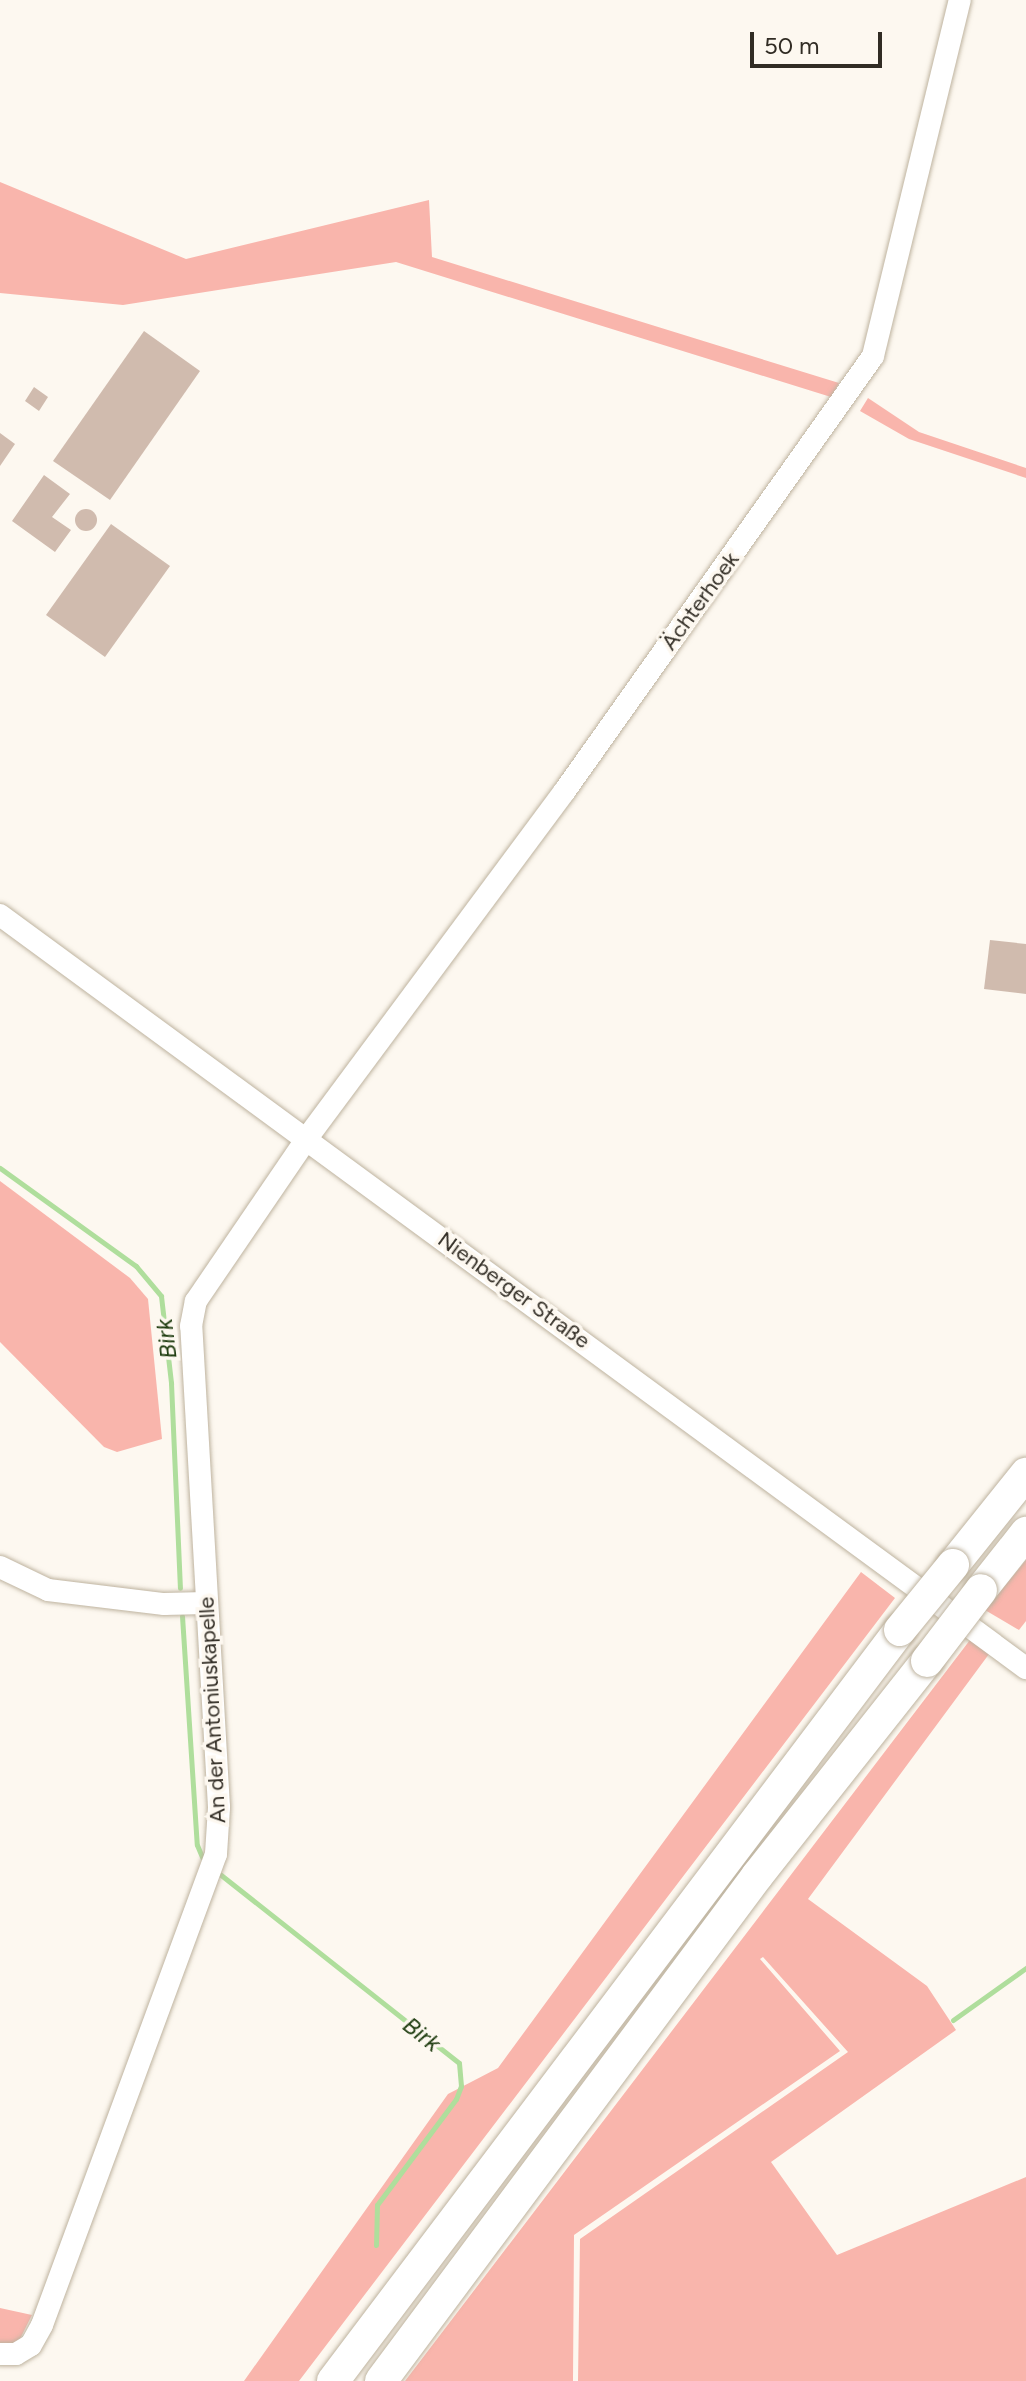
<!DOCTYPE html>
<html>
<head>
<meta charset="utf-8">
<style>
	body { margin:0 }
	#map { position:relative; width:1026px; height:2381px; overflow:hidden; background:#fdf8f0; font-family:Figtree,sans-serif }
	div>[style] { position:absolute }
	.green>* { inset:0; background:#f9b5ac }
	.stream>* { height:5px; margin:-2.5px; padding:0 2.5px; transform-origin:2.5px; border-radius:2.5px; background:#afde9c }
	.building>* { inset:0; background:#d0bbae }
	.round { border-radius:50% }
	.roads { filter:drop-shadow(0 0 2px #beb39f) drop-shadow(0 0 2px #beb39f) }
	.minor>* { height:22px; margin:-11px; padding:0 11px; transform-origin:11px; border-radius:11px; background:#fff }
	.highway>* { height:32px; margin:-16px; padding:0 16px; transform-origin:16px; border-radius:16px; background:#fff }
	.bridges { filter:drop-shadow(0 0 2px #beb39f) drop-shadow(0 0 2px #beb39f) }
	.highway-bridge>* { height:32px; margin:-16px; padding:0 16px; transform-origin:16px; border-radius:16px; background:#fff }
	span { translate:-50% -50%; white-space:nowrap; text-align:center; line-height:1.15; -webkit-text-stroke:7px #fdf8f0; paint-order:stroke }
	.street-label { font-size:22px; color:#312c24 }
	.water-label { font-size:24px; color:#1d3b0e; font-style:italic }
	.scale { position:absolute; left:750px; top:32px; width:132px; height:36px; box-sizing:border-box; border:4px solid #312c24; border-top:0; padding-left:10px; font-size:24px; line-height:28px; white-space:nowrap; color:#312c24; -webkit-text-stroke:6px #fdf8f0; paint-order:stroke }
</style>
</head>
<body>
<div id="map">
	<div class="green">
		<i style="clip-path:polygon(0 182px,186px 259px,429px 200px,432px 257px,839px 383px,831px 397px,396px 262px,123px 305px,0 293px)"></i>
		<i style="clip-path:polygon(868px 398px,919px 432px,1026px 468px,1026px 478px,909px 439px,860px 411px)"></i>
		<i style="clip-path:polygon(0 1181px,130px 1278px,148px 1299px,162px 1439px,117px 1452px,104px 1447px,0 1342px)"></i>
		<i style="clip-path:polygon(1026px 1560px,1026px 1621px,1019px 1630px,985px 1610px)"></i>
		<i style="clip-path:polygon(861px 1572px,895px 1598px,299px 2381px,244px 2381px,448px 2094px,498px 2068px)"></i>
		<i style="clip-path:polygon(973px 1636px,992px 1650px,808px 1899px,927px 1986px,956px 2030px,771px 2162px,837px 2255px,1026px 2177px,1026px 2381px,578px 2381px,580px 2239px,848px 2052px,763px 1957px,760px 1959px,840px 2051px,574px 2235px,573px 2381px,405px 2381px)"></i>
		<i style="clip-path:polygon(0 2308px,32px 2315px,16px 2347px,0 2346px)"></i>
	</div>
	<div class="stream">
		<i style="left:0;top:1168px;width:168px;rotate:35.8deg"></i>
		<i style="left:136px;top:1266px;width:39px;rotate:50deg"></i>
		<i style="left:161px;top:1296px;width:88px;rotate:83.4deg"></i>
		<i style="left:171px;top:1383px;width:205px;rotate:87.5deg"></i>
		<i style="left:182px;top:1616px;width:229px;rotate:86.3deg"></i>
		<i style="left:197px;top:1845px;width:13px;rotate:67deg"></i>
		<i style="left:221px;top:1875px;width:303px;rotate:38.3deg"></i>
		<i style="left:459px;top:2063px;width:23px;rotate:85deg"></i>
		<i style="left:461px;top:2086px;width:14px;rotate:111deg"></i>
		<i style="left:456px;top:2099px;width:132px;rotate:126.7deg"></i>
		<i style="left:377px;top:2205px;width:40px;rotate:91.4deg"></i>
		<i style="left:953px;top:2020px;width:90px;rotate:-35.5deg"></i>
	</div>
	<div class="building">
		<i style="clip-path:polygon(144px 331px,200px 371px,110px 500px,53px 461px)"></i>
		<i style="clip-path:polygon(34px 387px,48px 397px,39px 411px,25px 401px)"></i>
		<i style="clip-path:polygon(0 433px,15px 444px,0 466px)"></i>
		<i style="clip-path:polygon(44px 475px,70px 494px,52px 517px,71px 530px,55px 552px,12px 521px)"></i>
		<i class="round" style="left:75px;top:509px;width:22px;height:22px"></i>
		<i style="clip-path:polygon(111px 524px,170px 566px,105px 657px,46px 615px)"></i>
		<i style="clip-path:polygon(990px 940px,1026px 944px,1026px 994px,984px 989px)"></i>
	</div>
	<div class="roads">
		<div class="minor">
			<i style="left:0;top:915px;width:1273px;rotate:36.28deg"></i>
			<i style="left:0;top:1567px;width:53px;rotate:25.6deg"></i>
			<i style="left:48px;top:1590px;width:117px;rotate:6.9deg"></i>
			<i style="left:164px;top:1604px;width:42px;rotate:-1.4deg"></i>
			<i style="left:0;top:2354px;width:16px"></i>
			<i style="left:16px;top:2354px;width:17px;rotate:-31deg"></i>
			<i style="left:31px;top:2345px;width:23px;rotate:-61deg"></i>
			<i style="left:42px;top:2325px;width:502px;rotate:-69.72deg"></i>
			<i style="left:216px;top:1854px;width:47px;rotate:-86.3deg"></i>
			<i style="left:219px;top:1807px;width:482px;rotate:-93.3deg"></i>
			<i style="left:191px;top:1326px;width:25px;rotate:-79deg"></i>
			<i style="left:196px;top:1301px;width:197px;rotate:-55.7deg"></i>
			<i style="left:307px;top:1138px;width:431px;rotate:-53.4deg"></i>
			<i style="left:564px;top:792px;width:534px;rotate:-54.67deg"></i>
			<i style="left:873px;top:356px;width:366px;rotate:-76.3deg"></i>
		</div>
		<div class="highway">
			<i style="left:953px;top:1565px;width:117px;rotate:-51.3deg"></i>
			<i style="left:981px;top:1590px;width:73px;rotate:-51.7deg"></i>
			<i style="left:333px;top:2381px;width:941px;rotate:-52.95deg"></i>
			<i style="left:381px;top:2381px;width:630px;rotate:-53.33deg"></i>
			<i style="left:757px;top:1876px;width:274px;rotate:-51.7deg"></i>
		</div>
	</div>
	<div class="bridges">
		<div class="highway-bridge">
			<i style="left:900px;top:1630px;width:84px;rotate:-50.8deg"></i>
			<i style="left:927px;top:1661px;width:89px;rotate:-52.7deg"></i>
		</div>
	</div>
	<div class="street-label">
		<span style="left:700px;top:601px;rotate:-54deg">Ächterhoek</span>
		<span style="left:514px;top:1290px;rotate:36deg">Nienberger Straße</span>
		<span style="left:212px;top:1710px;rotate:-93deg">An der Antoniuskapelle</span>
	</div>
	<div class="water-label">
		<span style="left:166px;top:1339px;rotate:-97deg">Birk</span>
		<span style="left:422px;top:2034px;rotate:38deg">Birk</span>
	</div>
	<div class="scale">50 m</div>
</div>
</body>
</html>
